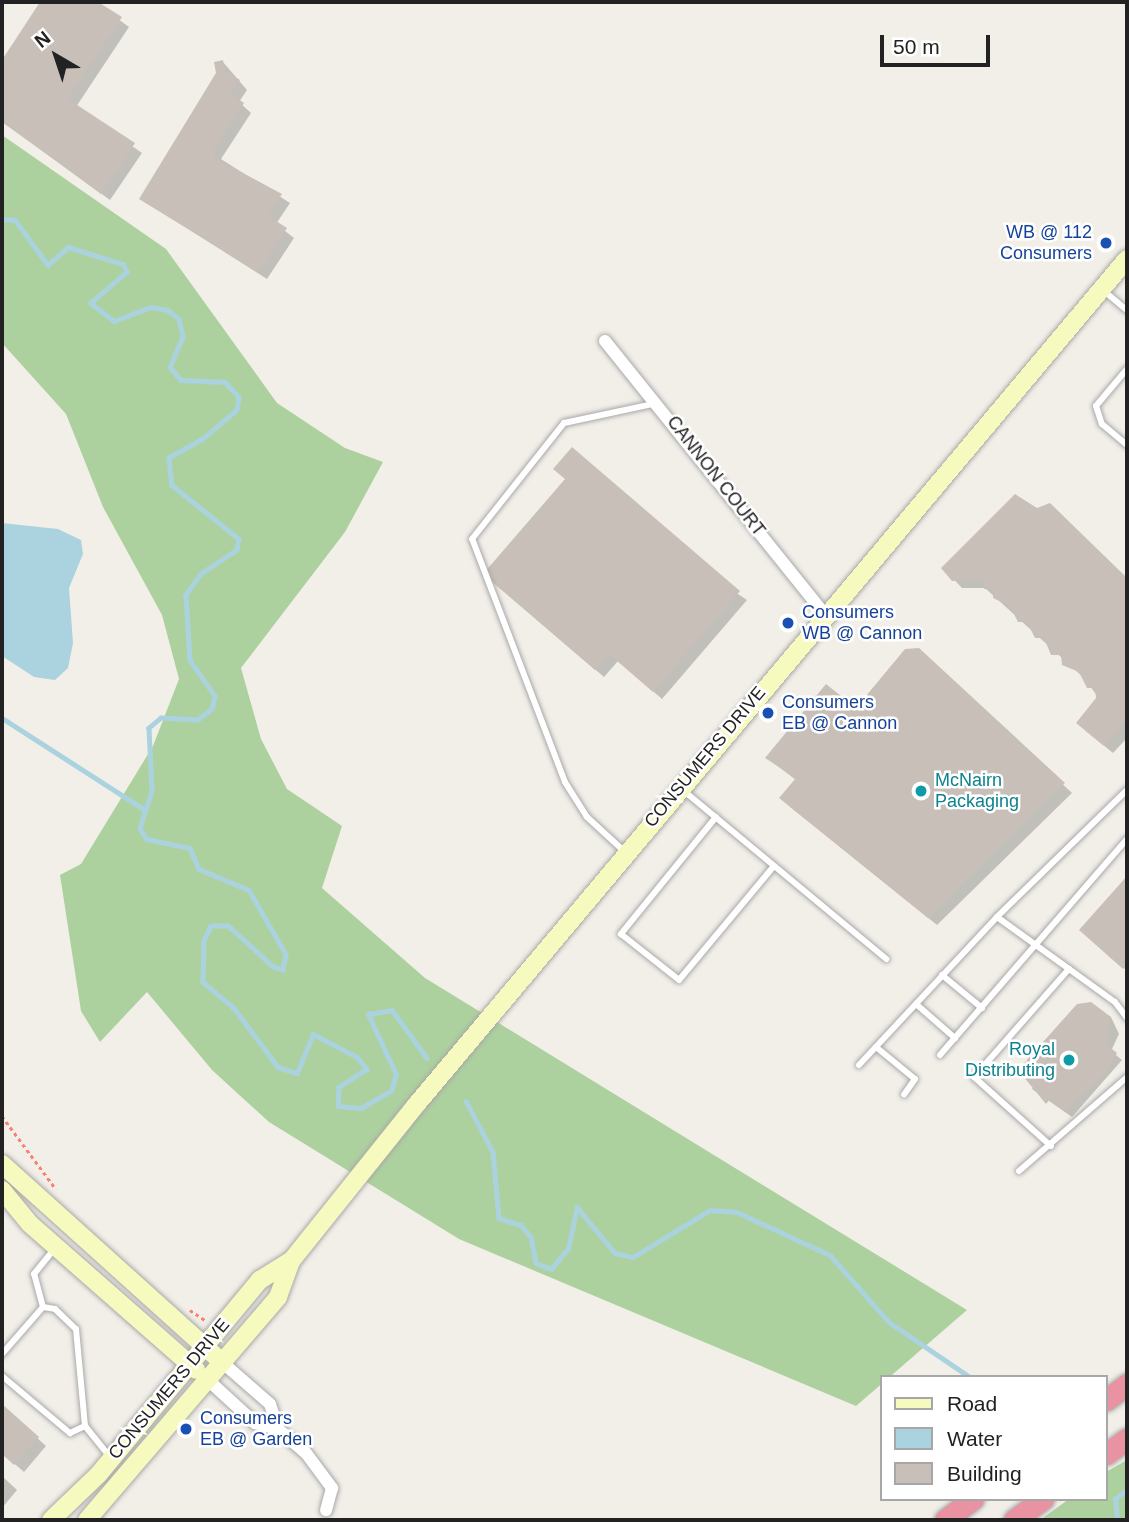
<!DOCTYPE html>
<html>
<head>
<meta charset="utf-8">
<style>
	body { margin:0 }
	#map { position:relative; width:1129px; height:1522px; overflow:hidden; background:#f2efe9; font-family:Helvetica,sans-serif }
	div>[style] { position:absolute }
	.forest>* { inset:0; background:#add19e }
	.water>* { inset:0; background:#aad3df }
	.shadow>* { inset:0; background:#0003 }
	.stream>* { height:4.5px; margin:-2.25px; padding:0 2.25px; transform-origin:2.25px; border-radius:2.25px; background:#aad3df }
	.building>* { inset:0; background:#c7bfb8 }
	.path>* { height:2.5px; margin-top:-1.25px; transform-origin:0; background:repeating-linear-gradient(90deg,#fa8072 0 3.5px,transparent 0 7px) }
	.roads { filter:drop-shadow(0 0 2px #a9a9a9) drop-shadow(0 0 2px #a9a9a9) }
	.lane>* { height:6px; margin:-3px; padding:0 3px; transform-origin:3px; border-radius:3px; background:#fff }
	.street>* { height:12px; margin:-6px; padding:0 6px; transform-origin:6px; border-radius:6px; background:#fff }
	.secondary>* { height:18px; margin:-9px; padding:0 9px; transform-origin:9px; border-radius:9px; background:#f7fabf }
	.highway>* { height:21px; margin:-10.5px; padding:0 10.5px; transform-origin:10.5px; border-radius:10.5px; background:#e892a2 }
	.dots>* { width:19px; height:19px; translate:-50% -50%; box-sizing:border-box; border:4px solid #fff; border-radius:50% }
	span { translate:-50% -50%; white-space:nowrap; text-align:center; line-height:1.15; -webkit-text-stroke:5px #fff; paint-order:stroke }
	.transit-label { font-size:18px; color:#164399 }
	.right { translate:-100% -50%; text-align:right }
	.left { translate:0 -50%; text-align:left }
	.street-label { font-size:18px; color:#222 }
	.culture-label { font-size:18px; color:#0d838f }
	.frame { position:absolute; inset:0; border:4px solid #222; pointer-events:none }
	.legend { position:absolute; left:880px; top:1375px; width:228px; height:126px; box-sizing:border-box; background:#fff; border:2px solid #a7a7a7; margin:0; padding:9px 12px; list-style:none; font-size:21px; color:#222 }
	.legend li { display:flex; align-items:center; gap:14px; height:35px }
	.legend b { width:35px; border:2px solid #a7a7a7 }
	.north { position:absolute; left:21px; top:21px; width:70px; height:70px; -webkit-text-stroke:5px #fff; paint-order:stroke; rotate:321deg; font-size:19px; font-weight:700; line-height:28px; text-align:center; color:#222 }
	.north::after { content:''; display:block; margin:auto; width:24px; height:32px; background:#222; clip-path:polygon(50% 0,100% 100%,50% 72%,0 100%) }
	.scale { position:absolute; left:880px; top:35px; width:110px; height:32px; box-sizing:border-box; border:4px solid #222; border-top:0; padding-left:9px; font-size:21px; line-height:24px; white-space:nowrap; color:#222; -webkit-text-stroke:5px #fff; paint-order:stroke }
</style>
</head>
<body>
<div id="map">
	<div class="forest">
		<i style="clip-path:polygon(2px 135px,166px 249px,277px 403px,345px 448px,383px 462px,345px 532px,241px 668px,261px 739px,287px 789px,342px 826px,322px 888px,425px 978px,967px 1310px,856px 1406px,459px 1239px,269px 1122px,212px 1070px,147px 992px,100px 1042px,81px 1011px,60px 875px,81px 864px,153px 746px,179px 679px,162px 615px,103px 507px,66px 414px,2px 343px)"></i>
		<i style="clip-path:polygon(1127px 1460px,1127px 1520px,1040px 1520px,1069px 1499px,1106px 1499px,1106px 1472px)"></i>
	</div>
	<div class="water">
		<i style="clip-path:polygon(2px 523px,58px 529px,81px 540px,83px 554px,69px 588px,73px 643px,68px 668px,55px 680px,34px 677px,2px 656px)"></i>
	</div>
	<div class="shadow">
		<i style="clip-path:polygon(42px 2px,95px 2px,129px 27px,76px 107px,142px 153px,110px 200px,2px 122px,2px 63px)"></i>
		<i style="clip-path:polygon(223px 62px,247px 90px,239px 102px,251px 113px,221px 159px,290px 203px,276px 224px,294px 238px,267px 279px,141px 199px)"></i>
		<i style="clip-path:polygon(566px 479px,747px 600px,662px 699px,618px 661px,604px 677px,493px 582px)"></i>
		<i style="clip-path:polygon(1050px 505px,1127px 578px,1127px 738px,1113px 753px,1086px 731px,1098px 697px,1084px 678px,985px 588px,962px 588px,944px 569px)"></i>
		<i style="clip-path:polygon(918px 650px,1072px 793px,937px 925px,789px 806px,796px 780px,767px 758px,856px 710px)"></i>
		<i style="clip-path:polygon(1127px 878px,1127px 966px,1125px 969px,1081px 930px)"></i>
		<i style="clip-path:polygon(1078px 1006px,1111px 1017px,1119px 1034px,1111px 1051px,1122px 1060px,1072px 1117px,1032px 1089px)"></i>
		<i style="clip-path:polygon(2px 1406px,46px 1446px,24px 1472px,2px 1453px)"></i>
		<i style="clip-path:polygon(2px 1476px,17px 1490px,2px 1508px)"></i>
	</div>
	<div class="stream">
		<i style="left:2px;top:219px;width:13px;rotate:4deg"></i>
		<i style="left:15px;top:220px;width:56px;rotate:53.7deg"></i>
		<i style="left:48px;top:265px;width:27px;rotate:-42deg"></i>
		<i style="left:68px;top:247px;width:58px;rotate:17.2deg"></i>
		<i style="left:123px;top:264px;width:9px;rotate:63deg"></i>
		<i style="left:127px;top:272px;width:48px;rotate:139.3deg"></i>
		<i style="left:91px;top:303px;width:29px;rotate:38deg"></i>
		<i style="left:114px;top:321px;width:39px;rotate:-21deg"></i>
		<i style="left:150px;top:307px;width:18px;rotate:9deg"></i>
		<i style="left:168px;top:310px;width:14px;rotate:39deg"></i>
		<i style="left:179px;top:319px;width:18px;rotate:77deg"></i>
		<i style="left:183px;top:337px;width:33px;rotate:113deg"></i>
		<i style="left:170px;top:367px;width:17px;rotate:50deg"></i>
		<i style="left:181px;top:380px;width:44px;rotate:2.6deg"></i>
		<i style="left:225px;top:382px;width:21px;rotate:47deg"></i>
		<i style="left:239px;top:397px;width:13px;rotate:99deg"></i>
		<i style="left:237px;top:410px;width:45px;rotate:139.5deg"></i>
		<i style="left:203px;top:439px;width:39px;rotate:151deg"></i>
		<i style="left:169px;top:458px;width:27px;rotate:84deg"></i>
		<i style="left:172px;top:485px;width:86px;rotate:38.9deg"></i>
		<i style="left:239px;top:539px;width:11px;rotate:100deg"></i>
		<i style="left:237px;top:550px;width:43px;rotate:146.3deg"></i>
		<i style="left:201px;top:574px;width:26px;rotate:126deg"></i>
		<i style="left:186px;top:595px;width:65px;rotate:86.5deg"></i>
		<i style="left:190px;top:660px;width:44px;rotate:55.2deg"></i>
		<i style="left:215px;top:696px;width:13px;rotate:103deg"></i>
		<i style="left:212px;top:709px;width:18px;rotate:142deg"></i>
		<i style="left:198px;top:720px;width:37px;rotate:-177deg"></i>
		<i style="left:161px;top:718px;width:16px;rotate:140deg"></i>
		<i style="left:149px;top:728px;width:63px;rotate:87.3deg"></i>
		<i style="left:152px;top:791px;width:39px;rotate:108deg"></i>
		<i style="left:140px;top:828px;width:13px;rotate:58deg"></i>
		<i style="left:147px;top:839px;width:44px;rotate:11.8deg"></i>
		<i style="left:190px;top:848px;width:23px;rotate:67deg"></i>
		<i style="left:199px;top:869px;width:54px;rotate:22.8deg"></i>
		<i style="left:249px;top:890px;width:74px;rotate:60deg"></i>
		<i style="left:286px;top:954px;width:16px;rotate:101deg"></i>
		<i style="left:283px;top:970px;width:10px;rotate:-163deg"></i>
		<i style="left:273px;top:967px;width:61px;rotate:-137.7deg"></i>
		<i style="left:228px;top:926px;width:17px;rotate:180deg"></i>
		<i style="left:211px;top:926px;width:17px;rotate:115deg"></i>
		<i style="left:204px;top:941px;width:41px;rotate:91.4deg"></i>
		<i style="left:203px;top:982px;width:40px;rotate:40deg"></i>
		<i style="left:234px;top:1008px;width:74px;rotate:53.3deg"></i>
		<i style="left:278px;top:1067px;width:20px;rotate:18deg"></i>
		<i style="left:297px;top:1073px;width:42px;rotate:-67.7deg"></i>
		<i style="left:313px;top:1034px;width:50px;rotate:27.6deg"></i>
		<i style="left:357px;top:1057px;width:16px;rotate:50deg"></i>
		<i style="left:367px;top:1069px;width:33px;rotate:147deg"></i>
		<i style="left:339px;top:1087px;width:19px;rotate:93deg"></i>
		<i style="left:338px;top:1106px;width:23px;rotate:5deg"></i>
		<i style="left:361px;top:1108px;width:34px;rotate:-30deg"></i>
		<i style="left:391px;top:1091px;width:17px;rotate:-73deg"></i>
		<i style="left:396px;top:1075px;width:67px;rotate:-114.7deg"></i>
		<i style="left:368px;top:1014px;width:24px;rotate:-9deg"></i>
		<i style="left:392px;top:1010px;width:59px;rotate:53.9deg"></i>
		<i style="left:2px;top:718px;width:169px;rotate:32.7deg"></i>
		<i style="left:466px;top:1101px;width:58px;rotate:62.1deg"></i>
		<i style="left:493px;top:1152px;width:66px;rotate:84.8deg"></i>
		<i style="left:499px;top:1218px;width:23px;rotate:18deg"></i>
		<i style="left:521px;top:1225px;width:16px;rotate:50deg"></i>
		<i style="left:531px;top:1237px;width:26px;rotate:79deg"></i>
		<i style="left:536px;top:1263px;width:16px;rotate:22deg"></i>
		<i style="left:551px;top:1269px;width:26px;rotate:-50deg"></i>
		<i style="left:568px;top:1249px;width:43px;rotate:-77.9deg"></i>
		<i style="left:577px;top:1207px;width:60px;rotate:50.4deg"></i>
		<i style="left:615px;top:1253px;width:18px;rotate:13deg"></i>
		<i style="left:633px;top:1257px;width:90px;rotate:-31.4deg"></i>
		<i style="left:710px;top:1210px;width:27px;rotate:4deg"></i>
		<i style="left:737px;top:1212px;width:102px;rotate:24.8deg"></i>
		<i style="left:830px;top:1255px;width:89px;rotate:48.6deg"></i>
		<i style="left:889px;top:1322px;width:98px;rotate:34.2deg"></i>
		<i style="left:1117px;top:1520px;width:21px;rotate:-95deg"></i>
		<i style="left:1115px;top:1499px;width:15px;rotate:-37deg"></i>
	</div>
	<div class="building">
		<i style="clip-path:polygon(40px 2px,98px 2px,122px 17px,68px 99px,135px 143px,101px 194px,2px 121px,2px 60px)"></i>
		<i style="clip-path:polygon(223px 60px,225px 71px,240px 80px,231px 94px,244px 103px,214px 150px,215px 158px,282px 194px,268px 216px,287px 228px,258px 272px,139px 199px,216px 73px,214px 62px)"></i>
		<i style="clip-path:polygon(572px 447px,740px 591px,653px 692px,609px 654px,595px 670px,483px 574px,565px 479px,553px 469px)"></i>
		<i style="clip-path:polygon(1015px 494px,1037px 508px,1050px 503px,1127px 578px,1127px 721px,1104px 746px,1076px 723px,1096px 698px,1095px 688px,1087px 688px,1079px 672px,1062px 665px,1061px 655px,1051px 655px,1044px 638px,1035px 638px,1027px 622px,1018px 622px,1010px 606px,993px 598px,994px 589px,984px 589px,983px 580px,952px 581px,941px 568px)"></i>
		<i style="clip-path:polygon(919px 648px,1065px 783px,928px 918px,779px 798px,796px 778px,765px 758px,826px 684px,856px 708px,905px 649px)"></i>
		<i style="clip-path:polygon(1127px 876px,1127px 964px,1123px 969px,1079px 930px)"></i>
		<i style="clip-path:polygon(1091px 1002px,1111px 1017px,1106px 1044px,1117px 1053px,1104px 1075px,1065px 1112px,1050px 1099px,1046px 1104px,1018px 1070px,1077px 1004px)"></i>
		<i style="clip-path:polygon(2px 1404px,39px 1437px,14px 1465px,2px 1454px)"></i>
	</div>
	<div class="path">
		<i style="left:2px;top:1116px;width:91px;rotate:53.5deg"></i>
		<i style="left:190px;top:1310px;width:18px;rotate:34deg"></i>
	</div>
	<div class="roads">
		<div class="lane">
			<i style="left:1104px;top:291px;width:30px;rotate:40deg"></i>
			<i style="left:1127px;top:369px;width:48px;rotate:130deg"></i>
			<i style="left:1096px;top:406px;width:19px;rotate:72deg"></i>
			<i style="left:1102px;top:424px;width:33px;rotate:40deg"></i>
			<i style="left:1127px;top:790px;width:182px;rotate:135.7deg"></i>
			<i style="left:997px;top:917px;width:145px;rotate:35.8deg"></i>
			<i style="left:1115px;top:1002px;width:20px;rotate:53deg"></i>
			<i style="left:684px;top:791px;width:263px;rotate:39.7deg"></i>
			<i style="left:716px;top:817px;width:151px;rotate:129.1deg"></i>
			<i style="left:621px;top:934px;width:74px;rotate:38.4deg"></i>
			<i style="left:679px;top:980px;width:148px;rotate:-50.2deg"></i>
			<i style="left:625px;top:852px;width:52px;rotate:-137.4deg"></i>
			<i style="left:587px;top:817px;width:41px;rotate:-122.2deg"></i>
			<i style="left:565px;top:782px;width:260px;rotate:-110.9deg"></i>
			<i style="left:472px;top:539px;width:148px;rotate:-51.6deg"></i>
			<i style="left:564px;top:423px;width:95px;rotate:-12.1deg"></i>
			<i style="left:942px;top:975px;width:52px;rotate:39.5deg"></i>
			<i style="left:916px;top:1004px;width:52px;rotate:41.1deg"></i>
			<i style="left:876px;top:1047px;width:50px;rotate:39.4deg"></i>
			<i style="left:915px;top:1079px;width:19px;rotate:125deg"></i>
			<i style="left:940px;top:1055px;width:286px;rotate:-49.1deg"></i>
			<i style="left:859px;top:1065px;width:202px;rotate:-47deg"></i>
			<i style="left:1051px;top:1146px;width:103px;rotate:-138.1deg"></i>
			<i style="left:974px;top:1077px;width:144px;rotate:-48.7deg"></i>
			<i style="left:1019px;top:1171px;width:143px;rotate:-41deg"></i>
			<i style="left:43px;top:1307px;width:12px;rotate:9deg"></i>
			<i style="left:55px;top:1309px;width:29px;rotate:44deg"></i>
			<i style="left:76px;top:1329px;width:97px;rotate:84.7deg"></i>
			<i style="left:43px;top:1307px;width:34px;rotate:-105deg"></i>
			<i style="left:34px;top:1274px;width:33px;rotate:-51deg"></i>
			<i style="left:2px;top:1354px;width:62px;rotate:-48.9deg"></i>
			<i style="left:2px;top:1376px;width:89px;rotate:40deg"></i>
			<i style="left:70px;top:1433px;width:17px;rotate:-25deg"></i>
			<i style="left:85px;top:1426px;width:40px;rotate:51deg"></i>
		</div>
		<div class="street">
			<i style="left:605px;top:341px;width:349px;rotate:51.2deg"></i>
			<i style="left:223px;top:1363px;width:62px;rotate:41.1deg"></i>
			<i style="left:270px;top:1404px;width:26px;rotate:72deg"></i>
			<i style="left:208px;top:1380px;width:64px;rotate:42.5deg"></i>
			<i style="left:255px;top:1423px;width:24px;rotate:15deg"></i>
			<i style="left:278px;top:1429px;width:37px;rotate:41deg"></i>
			<i style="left:306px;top:1453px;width:44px;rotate:53.4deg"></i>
			<i style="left:332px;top:1488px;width:23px;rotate:105deg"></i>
		</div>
		<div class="secondary">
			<i style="left:2px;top:1164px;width:297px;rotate:42deg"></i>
			<i style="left:2px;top:1190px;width:44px;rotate:50.5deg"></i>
			<i style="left:30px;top:1224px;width:221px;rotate:41.3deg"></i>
			<i style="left:51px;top:1520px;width:65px;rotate:-43.8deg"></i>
			<i style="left:98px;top:1475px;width:254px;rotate:-50.3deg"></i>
			<i style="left:260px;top:1280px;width:36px;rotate:-32deg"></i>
			<i style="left:87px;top:1520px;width:294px;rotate:-49.4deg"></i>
			<i style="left:278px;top:1297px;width:38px;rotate:-70deg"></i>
			<i style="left:291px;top:1261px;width:200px;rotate:-51.3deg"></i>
			<i style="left:416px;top:1105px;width:1105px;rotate:-49.96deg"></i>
		</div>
		<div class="highway">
			<i style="left:1106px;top:1400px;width:26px;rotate:-37deg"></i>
			<i style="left:1106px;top:1454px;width:26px;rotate:-36deg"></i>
			<i style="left:945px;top:1520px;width:35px;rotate:-37deg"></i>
			<i style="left:1014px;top:1520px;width:36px;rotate:-36deg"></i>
		</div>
	</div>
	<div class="dots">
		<i style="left:1106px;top:243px;background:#1a4fb4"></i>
		<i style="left:788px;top:623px;background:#1a4fb4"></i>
		<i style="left:768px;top:713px;background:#1a4fb4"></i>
		<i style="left:921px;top:791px;background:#0f9aa8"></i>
		<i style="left:1069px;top:1060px;background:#0f9aa8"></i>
		<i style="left:186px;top:1429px;background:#1a4fb4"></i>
	</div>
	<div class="transit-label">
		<span class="right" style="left:1092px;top:243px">WB @ 112<br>Consumers</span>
		<span class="left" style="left:802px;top:623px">Consumers<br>WB @ Cannon</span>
		<span class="left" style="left:782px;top:713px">Consumers<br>EB @ Cannon</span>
		<span class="left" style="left:200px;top:1429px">Consumers<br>EB @ Garden</span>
	</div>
	<div class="street-label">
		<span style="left:716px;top:476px;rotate:52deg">CANNON COURT</span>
		<span style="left:705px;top:757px;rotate:-50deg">CONSUMERS DRIVE</span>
		<span style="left:169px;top:1389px;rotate:-50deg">CONSUMERS DRIVE</span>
	</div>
	<div class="culture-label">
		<span class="left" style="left:935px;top:791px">McNairn<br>Packaging</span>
		<span class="right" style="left:1055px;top:1060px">Royal<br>Distributing</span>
	</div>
	<div class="frame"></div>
	<ul class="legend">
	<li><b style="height:9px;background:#f7fabf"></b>Road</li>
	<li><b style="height:19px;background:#aad3df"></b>Water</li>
	<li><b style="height:19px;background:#c7bfb8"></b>Building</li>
	</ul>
	<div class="north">N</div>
	<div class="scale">50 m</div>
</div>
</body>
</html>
